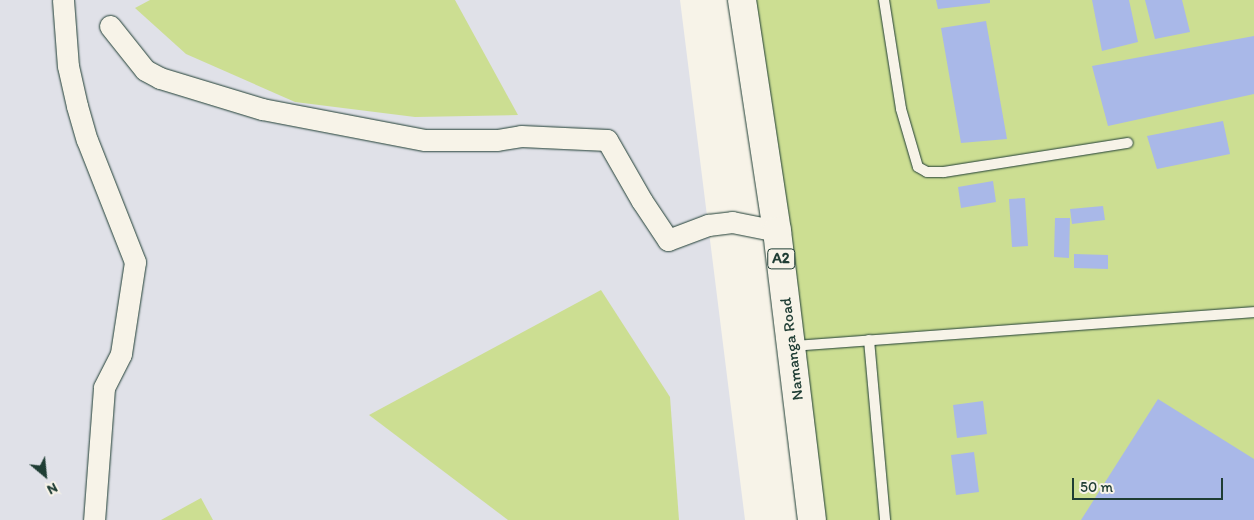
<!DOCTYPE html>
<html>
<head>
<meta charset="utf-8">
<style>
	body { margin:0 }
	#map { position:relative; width:1254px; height:520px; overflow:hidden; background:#f7f3e8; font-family:Itim,sans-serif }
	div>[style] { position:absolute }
	.built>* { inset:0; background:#e0e1e8 }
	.green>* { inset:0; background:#ccde92 }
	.building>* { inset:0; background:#a9b8e8 }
	.roads { filter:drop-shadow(0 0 1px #1f3d34) drop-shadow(0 0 1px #1f3d34) }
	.lane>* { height:10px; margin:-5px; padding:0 5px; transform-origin:5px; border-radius:5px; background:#f7f3e8 }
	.street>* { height:21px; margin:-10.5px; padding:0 10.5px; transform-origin:10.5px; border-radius:10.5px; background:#f7f3e8 }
	.highway>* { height:28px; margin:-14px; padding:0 14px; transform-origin:14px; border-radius:14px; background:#f7f3e8 }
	span { translate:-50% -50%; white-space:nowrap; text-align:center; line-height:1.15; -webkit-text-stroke:5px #f7f3e8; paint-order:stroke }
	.shield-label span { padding:1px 4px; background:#f7f3e8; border:1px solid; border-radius:4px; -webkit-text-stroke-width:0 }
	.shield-label { font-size:15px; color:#1f3d34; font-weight:700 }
	.street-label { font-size:16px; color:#1f3d34 }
	.north { position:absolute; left:20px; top:450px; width:50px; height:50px; -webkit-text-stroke:4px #f7f3e8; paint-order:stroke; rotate:152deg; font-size:14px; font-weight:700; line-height:20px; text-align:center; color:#1f3d34 }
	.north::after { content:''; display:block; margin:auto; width:18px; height:22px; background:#1f3d34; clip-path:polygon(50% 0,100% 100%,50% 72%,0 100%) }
	.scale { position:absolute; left:1072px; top:478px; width:151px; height:22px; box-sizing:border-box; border:2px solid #1f3d34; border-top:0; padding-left:6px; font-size:15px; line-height:18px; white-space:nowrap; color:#1f3d34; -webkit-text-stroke:4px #f7f3e8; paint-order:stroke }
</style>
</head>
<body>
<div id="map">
	<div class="built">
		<i style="clip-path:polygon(0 0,680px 0,745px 520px,0 520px)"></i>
	</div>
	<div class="green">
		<i style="clip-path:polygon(150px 0,455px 0,518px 115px,415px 117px,295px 102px,186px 54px,135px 8px)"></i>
		<i style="clip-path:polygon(742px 0,1254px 0,1254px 520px,813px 520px)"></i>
		<i style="clip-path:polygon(601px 290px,670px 397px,679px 520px,508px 520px,369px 415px)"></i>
		<i style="clip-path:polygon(201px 498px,213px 520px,161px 520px)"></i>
	</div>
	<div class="building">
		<i style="clip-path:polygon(936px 0,990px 0,990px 3px,938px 9px)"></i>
		<i style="clip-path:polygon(1092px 0,1129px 0,1138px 42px,1102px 51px)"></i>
		<i style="clip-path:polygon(1145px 0,1182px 0,1190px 32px,1155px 39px)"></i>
		<i style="clip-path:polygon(986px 21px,1007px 139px,961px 143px,941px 28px)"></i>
		<i style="clip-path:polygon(1254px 36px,1254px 94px,1108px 126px,1092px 66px)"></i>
		<i style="clip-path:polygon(1223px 121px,1230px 154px,1157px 169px,1147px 136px)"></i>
		<i style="clip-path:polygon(993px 181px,996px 202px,961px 208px,958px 187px)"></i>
		<i style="clip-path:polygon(1025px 198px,1028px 246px,1012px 247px,1009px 199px)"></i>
		<i style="clip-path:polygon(1103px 206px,1105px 220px,1072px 224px,1070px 209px)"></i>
		<i style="clip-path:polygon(1055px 218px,1070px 218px,1069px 258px,1054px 257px)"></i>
		<i style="clip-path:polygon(1074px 254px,1108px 255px,1108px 269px,1074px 268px)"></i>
		<i style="clip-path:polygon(1158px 399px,1254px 459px,1254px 520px,1081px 520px)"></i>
		<i style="clip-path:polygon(983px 401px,987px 434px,957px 438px,953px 405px)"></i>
		<i style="clip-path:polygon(974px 452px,979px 492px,956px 495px,951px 455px)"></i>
	</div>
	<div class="roads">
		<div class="lane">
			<i style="left:884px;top:0;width:110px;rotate:81.1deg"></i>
			<i style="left:901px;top:109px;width:60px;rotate:73.7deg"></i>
			<i style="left:918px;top:167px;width:10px;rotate:29deg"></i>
			<i style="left:927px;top:172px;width:17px"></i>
			<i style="left:944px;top:172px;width:186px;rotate:-9deg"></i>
			<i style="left:869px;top:340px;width:181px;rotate:84.9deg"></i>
			<i style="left:793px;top:346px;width:462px;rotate:-4.2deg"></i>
		</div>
		<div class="street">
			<i style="left:63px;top:0;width:66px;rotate:85.7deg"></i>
			<i style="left:68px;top:66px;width:41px;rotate:77.3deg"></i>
			<i style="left:77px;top:106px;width:35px;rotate:74deg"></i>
			<i style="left:87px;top:140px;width:131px;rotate:68.5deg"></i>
			<i style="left:135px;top:262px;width:93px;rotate:98.7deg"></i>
			<i style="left:121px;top:354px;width:38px;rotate:117deg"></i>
			<i style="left:104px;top:388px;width:132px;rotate:94.3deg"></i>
			<i style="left:110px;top:26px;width:56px;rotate:51.5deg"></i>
			<i style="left:145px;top:70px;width:17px;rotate:28deg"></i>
			<i style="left:160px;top:78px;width:107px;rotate:16.9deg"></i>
			<i style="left:262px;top:109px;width:166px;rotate:10.8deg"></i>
			<i style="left:425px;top:140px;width:72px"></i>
			<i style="left:497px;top:140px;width:24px;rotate:-9deg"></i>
			<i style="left:521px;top:136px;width:86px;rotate:2.7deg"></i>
			<i style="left:607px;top:140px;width:70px;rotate:60.2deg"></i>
			<i style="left:642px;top:201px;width:47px;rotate:56.3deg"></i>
			<i style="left:668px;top:240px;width:43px;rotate:-20.6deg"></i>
			<i style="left:708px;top:225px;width:24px;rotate:-7deg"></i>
			<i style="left:732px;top:222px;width:46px;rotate:11.3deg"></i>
		</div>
		<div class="highway">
			<i style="left:742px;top:0;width:234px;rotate:81.4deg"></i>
			<i style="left:777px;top:231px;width:291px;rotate:83.1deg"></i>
		</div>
	</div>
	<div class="shield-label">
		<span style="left:781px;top:259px">A2</span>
	</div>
	<div class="street-label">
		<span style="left:792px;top:349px;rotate:-97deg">Namanga Road</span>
	</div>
	<div class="north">N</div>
	<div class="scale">50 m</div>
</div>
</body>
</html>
